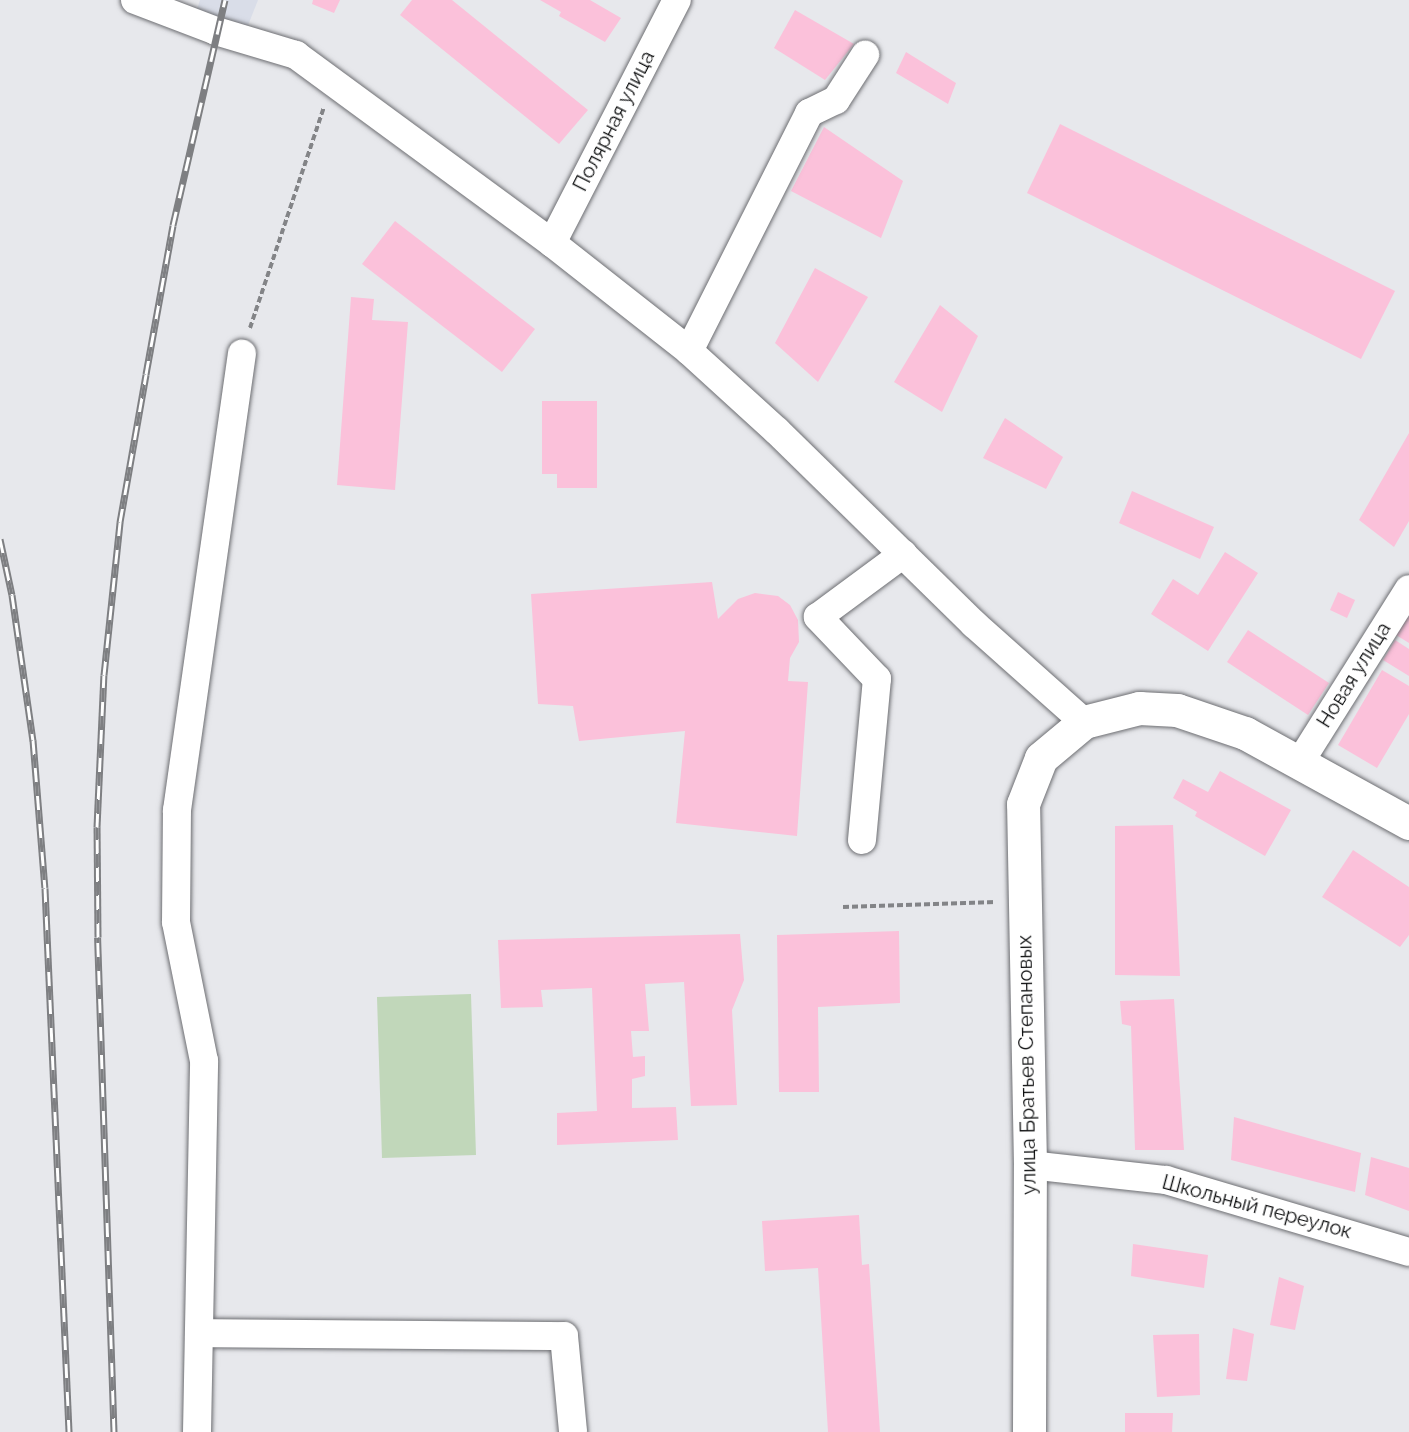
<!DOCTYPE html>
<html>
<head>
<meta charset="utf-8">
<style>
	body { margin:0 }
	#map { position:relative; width:1409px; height:1432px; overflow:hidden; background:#e7e8ec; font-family:Raleway,sans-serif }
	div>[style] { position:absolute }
	.built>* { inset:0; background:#d9dde8 }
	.green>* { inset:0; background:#c1d7ba }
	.building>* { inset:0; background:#fbc1da }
	.path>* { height:4px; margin-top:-2px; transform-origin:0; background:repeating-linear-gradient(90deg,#838487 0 6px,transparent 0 9px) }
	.roads { filter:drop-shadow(0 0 2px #6d6e72) drop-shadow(0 0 2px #6d6e72) }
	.minor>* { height:28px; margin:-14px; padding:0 14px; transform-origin:14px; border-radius:14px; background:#fff }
	.major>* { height:33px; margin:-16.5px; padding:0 16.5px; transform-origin:16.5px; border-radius:16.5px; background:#fff }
	.rail>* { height:7px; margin-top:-3.5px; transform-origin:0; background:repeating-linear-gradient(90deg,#fff 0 14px,#7e7f82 0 28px); box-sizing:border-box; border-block:2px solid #7e7f82 }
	span { translate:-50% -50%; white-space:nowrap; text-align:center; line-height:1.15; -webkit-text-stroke:6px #fff; paint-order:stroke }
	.street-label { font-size:20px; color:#0d0e0f }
</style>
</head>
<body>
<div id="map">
	<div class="built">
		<i style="clip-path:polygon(200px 0,258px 0,247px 28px,196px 13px)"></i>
	</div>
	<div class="green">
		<i style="clip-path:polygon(471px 994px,476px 1155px,382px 1158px,377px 997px)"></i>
	</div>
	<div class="building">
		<i style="clip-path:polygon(313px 0,340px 0,334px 13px,312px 4px)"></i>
		<i style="clip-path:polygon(412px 0,452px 0,588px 110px,559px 144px,400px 15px)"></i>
		<i style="clip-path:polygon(540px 0,590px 0,621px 18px,605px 42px,559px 16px,561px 12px)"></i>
		<i style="clip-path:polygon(795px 10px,854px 44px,825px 80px,774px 48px)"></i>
		<i style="clip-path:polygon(906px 52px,956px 83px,948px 104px,896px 73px)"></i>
		<i style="clip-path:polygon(1060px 124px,1395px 291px,1361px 359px,1027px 193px)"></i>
		<i style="clip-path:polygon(824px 127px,903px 181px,881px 238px,791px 191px)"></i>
		<i style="clip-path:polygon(395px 221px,535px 329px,502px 372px,362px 264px)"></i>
		<i style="clip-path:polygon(815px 268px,868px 297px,818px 382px,775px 343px)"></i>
		<i style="clip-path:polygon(351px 297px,374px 299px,372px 320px,408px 322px,395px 490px,337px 485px)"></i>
		<i style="clip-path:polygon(940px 305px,978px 336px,942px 412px,894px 382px)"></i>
		<i style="clip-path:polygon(542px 401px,597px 401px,597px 488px,557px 488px,557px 474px,542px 474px)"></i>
		<i style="clip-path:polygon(1005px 418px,1063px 457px,1046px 489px,983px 458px)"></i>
		<i style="clip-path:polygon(1409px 433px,1409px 521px,1394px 547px,1359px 520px)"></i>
		<i style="clip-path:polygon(1132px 491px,1214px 527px,1200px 559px,1119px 523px)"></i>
		<i style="clip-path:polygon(1225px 552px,1258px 573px,1208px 651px,1151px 614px,1173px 579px,1198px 595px)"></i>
		<i style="clip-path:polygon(712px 582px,718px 619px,738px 599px,755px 593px,778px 596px,790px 605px,798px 620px,799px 642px,790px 658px,788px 681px,808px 682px,797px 836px,676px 823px,685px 731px,579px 741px,573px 706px,538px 704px,531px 594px)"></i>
		<i style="clip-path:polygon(1338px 592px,1355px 600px,1347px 618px,1330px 610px)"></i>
		<i style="clip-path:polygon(1409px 615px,1409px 643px,1396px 635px)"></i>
		<i style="clip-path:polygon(1248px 630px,1329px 683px,1308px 715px,1227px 662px)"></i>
		<i style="clip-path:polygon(1395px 640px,1409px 649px,1409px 676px,1383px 660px)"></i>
		<i style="clip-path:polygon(1382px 670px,1409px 686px,1409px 714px,1377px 768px,1338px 745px)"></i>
		<i style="clip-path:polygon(1220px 771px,1291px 810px,1265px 856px,1195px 816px,1197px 812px,1173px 798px,1183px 779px,1208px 792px)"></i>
		<i style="clip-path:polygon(1173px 825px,1180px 976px,1115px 975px,1115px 826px)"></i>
		<i style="clip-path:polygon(1353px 850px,1409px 887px,1409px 935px,1400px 947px,1322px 897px)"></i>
		<i style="clip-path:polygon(899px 931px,900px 1003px,818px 1007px,819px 1092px,779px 1092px,777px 935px)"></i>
		<i style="clip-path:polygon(740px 934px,744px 980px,732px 1010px,737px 1105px,691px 1106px,684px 982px,645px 984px,649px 1031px,631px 1031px,633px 1057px,645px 1056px,645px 1076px,632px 1079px,632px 1108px,676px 1107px,678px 1140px,557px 1145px,557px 1113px,597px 1111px,592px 988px,541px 990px,543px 1007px,501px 1008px,498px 940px)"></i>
		<i style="clip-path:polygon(1174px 999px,1184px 1150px,1135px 1150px,1131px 1026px,1122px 1024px,1120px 1001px)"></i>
		<i style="clip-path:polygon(1234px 1117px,1361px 1153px,1355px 1192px,1231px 1160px)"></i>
		<i style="clip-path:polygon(1371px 1157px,1409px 1168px,1409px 1211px,1365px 1195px)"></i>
		<i style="clip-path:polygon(859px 1215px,862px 1265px,869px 1264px,880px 1432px,828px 1432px,818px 1268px,765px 1271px,762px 1221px)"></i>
		<i style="clip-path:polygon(1133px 1244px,1208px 1255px,1204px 1288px,1131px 1276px)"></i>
		<i style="clip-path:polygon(1279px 1277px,1304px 1286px,1295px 1330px,1270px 1325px)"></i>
		<i style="clip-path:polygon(1233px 1328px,1254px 1334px,1247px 1381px,1226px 1379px)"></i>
		<i style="clip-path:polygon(1199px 1334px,1200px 1395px,1157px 1397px,1153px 1335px)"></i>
		<i style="clip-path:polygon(1125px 1413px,1173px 1413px,1172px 1432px,1125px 1432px)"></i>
	</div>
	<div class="path">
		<i style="left:250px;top:328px;width:233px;rotate:-71.5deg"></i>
		<i style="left:843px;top:907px;width:153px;rotate:-1.9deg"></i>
	</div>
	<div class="roads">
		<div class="minor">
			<i style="left:135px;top:0;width:87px;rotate:20.9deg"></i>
			<i style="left:216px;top:31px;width:84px;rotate:16.7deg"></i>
			<i style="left:296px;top:55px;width:318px;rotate:36.3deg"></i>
			<i style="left:552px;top:243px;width:174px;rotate:38.2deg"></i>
			<i style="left:689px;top:351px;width:119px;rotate:42.3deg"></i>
			<i style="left:777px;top:431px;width:276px;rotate:44.4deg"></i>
			<i style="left:974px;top:624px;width:147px;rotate:41.7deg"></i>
			<i style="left:552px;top:243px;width:273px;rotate:-62.8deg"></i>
			<i style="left:689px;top:351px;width:267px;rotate:-63.2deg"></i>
			<i style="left:809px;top:113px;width:30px;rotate:-26deg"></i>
			<i style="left:836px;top:100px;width:54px;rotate:-57.2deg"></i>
			<i style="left:1300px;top:762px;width:204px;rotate:-57.8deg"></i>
			<i style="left:862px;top:840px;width:162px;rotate:-84.7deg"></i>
			<i style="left:877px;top:679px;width:86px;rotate:-133.6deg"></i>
			<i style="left:818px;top:617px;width:106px;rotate:-36.5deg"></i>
			<i style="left:1030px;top:1165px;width:137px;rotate:6.3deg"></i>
			<i style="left:1166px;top:1180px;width:253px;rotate:16.5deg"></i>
			<i style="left:199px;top:1333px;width:365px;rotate:0.5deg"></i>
			<i style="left:564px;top:1336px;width:96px;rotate:84.6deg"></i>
			<i style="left:197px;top:1432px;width:371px;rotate:-88.9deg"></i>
			<i style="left:204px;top:1061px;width:142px;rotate:-101.4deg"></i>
			<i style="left:176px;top:922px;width:112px;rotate:-89.5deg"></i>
			<i style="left:177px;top:810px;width:461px;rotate:-81.9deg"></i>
		</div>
		<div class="major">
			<i style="left:1029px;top:1432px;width:267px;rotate:-89.8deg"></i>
			<i style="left:1030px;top:1165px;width:361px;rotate:-91.1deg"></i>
			<i style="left:1023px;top:804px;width:49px;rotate:-68.6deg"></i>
			<i style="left:1041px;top:758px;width:56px;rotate:-39.9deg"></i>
			<i style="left:1084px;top:722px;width:57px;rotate:-14.3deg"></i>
			<i style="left:1139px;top:708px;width:38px;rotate:3deg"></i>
			<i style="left:1177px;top:710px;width:72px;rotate:18.7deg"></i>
			<i style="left:1245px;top:733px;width:187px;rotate:28.8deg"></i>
		</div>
	</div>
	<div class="rail">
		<i style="left:0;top:539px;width:57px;rotate:77.9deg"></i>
		<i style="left:12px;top:595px;width:147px;rotate:81.8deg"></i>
		<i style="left:33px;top:740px;width:148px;rotate:85.4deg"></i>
		<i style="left:45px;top:888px;width:545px;rotate:87.47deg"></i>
		<i style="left:114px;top:1432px;width:495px;rotate:-91.9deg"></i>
		<i style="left:98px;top:937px;width:110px;rotate:-90.5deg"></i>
		<i style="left:97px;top:827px;width:152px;rotate:-87.4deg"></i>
		<i style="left:104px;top:675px;width:154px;rotate:-84deg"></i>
		<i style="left:120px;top:522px;width:150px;rotate:-80deg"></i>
		<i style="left:146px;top:374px;width:151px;rotate:-79.7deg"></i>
		<i style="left:173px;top:225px;width:231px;rotate:-77deg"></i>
	</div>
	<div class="street-label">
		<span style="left:614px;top:121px;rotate:-63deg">Полярная улица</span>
		<span style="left:1354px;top:675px;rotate:-58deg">Новая улица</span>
		<span style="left:1027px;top:1065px;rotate:-91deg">улица Братьев Степановых</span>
		<span style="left:1257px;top:1207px;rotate:15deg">Школьный переулок</span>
	</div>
</div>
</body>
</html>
